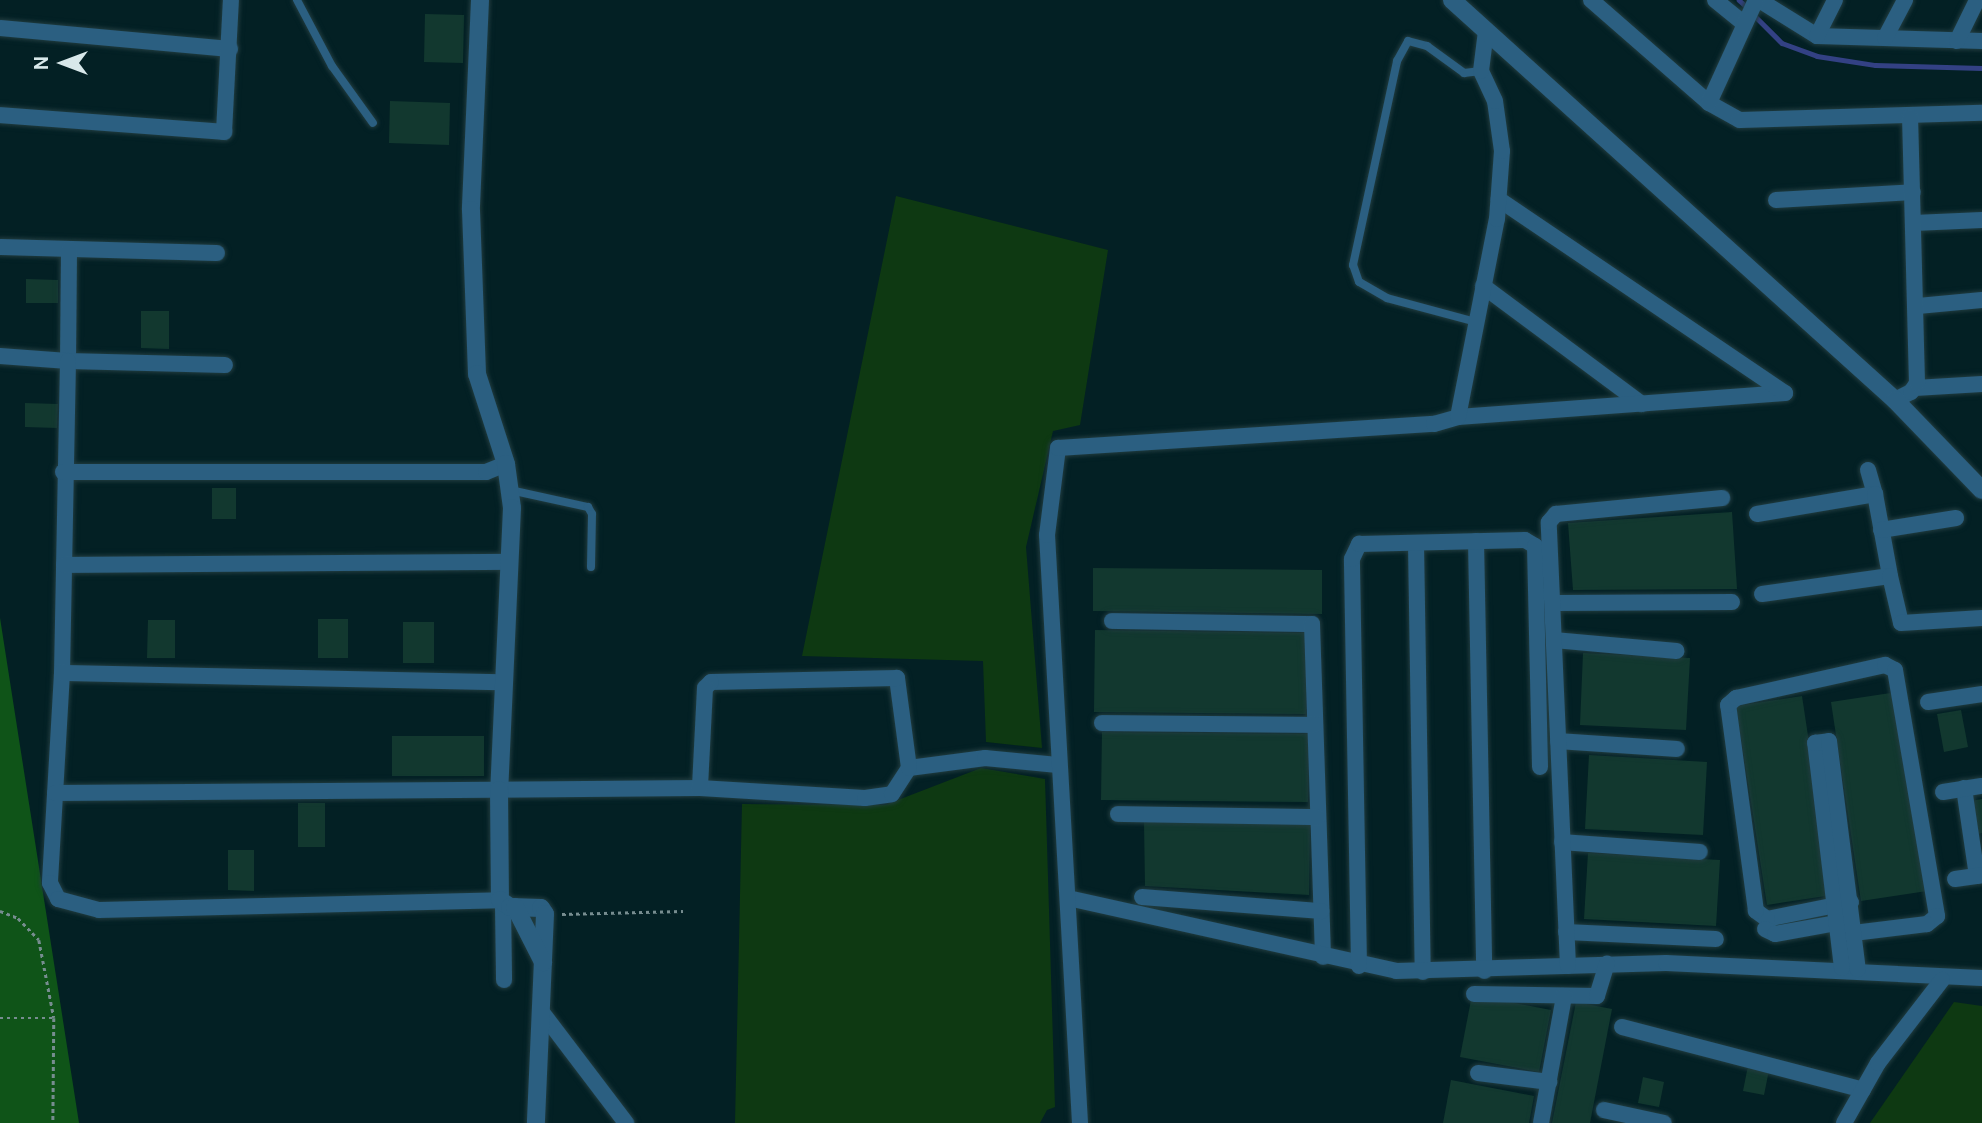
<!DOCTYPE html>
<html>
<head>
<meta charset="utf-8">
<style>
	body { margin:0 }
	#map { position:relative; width:1982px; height:1123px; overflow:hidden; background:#032024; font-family:"DM Sans",sans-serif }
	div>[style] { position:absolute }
	.green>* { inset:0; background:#0e3912 }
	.forest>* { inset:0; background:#0f5418 }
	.stream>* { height:4.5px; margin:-2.25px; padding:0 2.25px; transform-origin:2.25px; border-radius:2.25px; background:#334184 }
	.building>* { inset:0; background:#12382f }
	.path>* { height:2.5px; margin-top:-1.25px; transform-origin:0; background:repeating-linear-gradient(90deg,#778d90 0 3.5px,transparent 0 7px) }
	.roads { filter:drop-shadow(0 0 2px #213c40) drop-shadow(0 0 2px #213c40) }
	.service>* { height:8px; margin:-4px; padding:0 4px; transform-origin:4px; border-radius:4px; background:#2b5f81 }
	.minor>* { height:16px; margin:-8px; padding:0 8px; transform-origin:8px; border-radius:8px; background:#2b5f81 }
	.tertiary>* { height:18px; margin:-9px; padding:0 9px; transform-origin:9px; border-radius:9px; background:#2b5f81 }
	span { translate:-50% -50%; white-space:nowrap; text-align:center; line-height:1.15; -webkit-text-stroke:7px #032024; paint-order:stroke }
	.north { position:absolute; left:28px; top:28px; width:70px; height:70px; -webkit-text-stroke:5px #032024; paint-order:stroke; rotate:270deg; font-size:19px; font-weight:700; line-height:28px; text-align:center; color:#d8e8ea }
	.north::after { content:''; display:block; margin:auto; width:24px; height:32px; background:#d8e8ea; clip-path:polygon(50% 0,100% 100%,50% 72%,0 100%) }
</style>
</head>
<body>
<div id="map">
	<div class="green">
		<i style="clip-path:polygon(896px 196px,1108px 250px,1080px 425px,1053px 431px,1026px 547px,1042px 748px,986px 742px,983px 661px,802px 656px)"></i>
		<i style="clip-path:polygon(981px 768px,1045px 779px,1055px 1107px,1047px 1110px,1040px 1123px,735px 1123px,742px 804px,885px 805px)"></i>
		<i style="clip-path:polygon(1954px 1002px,1982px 1006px,1982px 1123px,1870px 1123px)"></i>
	</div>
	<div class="forest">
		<i style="clip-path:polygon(0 618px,79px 1123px,0 1123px)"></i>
	</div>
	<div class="stream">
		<i style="left:1739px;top:0;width:13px;rotate:42deg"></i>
		<i style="left:1755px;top:16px;width:38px;rotate:45deg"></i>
		<i style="left:1782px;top:43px;width:37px;rotate:20deg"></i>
		<i style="left:1817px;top:56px;width:59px;rotate:8.8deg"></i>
		<i style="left:1875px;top:65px;width:107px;rotate:1.6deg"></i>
	</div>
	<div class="building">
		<i style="clip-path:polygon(425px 14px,464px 15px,463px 63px,424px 62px)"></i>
		<i style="clip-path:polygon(390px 101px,450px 103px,449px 145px,389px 143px)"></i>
		<i style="clip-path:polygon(26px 279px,58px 280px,58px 303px,26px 303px)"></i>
		<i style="clip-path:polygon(141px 311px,169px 311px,169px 349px,141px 348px)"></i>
		<i style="clip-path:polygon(25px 403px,58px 404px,57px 428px,25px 427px)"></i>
		<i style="clip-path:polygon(212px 488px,236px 488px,236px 519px,212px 519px)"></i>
		<i style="clip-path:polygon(1732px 512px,1737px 589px,1573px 590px,1568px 523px)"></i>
		<i style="clip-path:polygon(1093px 568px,1322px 570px,1322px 614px,1093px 611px)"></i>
		<i style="clip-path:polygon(318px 619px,348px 619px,348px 658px,318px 658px)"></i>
		<i style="clip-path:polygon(148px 620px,175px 620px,175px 658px,147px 658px)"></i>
		<i style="clip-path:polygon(403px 622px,434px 622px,434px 663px,403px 663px)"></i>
		<i style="clip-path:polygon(1095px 630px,1306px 633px,1306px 714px,1094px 712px)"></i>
		<i style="clip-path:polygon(1583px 653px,1690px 658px,1686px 730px,1580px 725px)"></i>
		<i style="clip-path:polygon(1897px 692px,1927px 891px,1861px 901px,1831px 702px)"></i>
		<i style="clip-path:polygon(1802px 696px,1832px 895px,1767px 905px,1736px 706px)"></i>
		<i style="clip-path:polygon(1961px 710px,1968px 747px,1944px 752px,1937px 714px)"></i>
		<i style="clip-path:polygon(1102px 732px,1309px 734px,1308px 802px,1101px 800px)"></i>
		<i style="clip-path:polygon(392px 736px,484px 736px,484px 776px,392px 776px)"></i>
		<i style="clip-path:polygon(1589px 755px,1707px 762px,1703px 835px,1585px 829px)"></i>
		<i style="clip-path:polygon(1982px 799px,1982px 833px,1976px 834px,1970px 801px)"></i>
		<i style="clip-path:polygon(298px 803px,325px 803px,325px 847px,298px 847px)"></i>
		<i style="clip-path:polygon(1144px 821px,1310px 823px,1309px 895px,1145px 886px)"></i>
		<i style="clip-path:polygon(228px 850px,254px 850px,254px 891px,228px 890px)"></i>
		<i style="clip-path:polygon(1588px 853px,1720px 860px,1716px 926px,1584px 919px)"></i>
		<i style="clip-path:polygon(1472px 995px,1551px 1010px,1539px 1072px,1460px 1057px)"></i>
		<i style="clip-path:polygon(1576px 1002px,1612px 1009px,1590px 1123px,1552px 1123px)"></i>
		<i style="clip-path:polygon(1748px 1066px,1769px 1070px,1764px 1095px,1743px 1091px)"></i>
		<i style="clip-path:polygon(1643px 1077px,1664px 1082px,1659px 1107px,1638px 1103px)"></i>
		<i style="clip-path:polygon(1451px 1080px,1534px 1096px,1529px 1123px,1443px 1123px)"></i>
	</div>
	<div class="path">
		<i style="left:0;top:911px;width:19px;rotate:21deg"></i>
		<i style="left:18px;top:918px;width:30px;rotate:46deg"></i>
		<i style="left:39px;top:940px;width:79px;rotate:79.1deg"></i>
		<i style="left:54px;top:1018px;width:105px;rotate:90.5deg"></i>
		<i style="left:562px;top:914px;width:121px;rotate:-1.4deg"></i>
		<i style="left:0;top:1018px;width:53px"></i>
	</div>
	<div class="roads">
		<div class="service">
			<i style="left:297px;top:0;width:75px;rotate:62.1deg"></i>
			<i style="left:332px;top:66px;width:70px;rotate:54.3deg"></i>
			<i style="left:1476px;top:322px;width:92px;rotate:-164.9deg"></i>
			<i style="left:1387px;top:298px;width:32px;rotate:-150deg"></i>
			<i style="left:1359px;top:282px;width:18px;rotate:-109deg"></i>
			<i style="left:1353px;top:265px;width:209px;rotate:-77.8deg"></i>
			<i style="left:1397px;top:61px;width:23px;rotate:-61deg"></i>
			<i style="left:1408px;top:41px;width:20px;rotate:15deg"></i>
			<i style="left:1427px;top:46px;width:46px;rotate:36.1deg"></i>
			<i style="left:1464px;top:73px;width:17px;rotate:-7deg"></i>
			<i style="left:510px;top:490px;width:80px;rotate:12.3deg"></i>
			<i style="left:588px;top:507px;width:8px;rotate:60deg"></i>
			<i style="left:592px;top:514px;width:53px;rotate:91.1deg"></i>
		</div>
		<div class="minor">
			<i style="left:1591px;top:0;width:157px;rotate:41.1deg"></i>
			<i style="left:1709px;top:103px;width:35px;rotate:29deg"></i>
			<i style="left:1740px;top:120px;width:242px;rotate:-1.7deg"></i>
			<i style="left:1715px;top:0;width:38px;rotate:39deg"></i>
			<i style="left:1759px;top:0;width:68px;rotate:31.8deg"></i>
			<i style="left:1817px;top:36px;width:165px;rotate:1.7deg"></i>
			<i style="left:0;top:28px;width:231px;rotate:5.2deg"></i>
			<i style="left:1817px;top:36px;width:40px;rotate:-63.4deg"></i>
			<i style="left:1885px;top:38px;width:43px;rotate:-62.2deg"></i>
			<i style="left:1957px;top:41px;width:46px;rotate:-64deg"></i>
			<i style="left:1709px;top:103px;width:113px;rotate:-65.5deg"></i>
			<i style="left:0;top:115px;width:225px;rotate:4.3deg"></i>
			<i style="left:224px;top:132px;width:132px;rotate:-87deg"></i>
			<i style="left:1776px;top:200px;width:137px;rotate:-3.3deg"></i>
			<i style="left:1914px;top:223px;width:68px;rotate:-2.5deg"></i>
			<i style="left:0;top:247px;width:217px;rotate:1.6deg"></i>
			<i style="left:69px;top:249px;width:112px;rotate:90.5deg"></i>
			<i style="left:68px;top:361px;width:157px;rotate:1.5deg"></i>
			<i style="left:1483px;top:286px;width:198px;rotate:36.6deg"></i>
			<i style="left:1918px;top:306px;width:64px;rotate:-5.4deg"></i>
			<i style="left:0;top:356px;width:68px;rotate:4.2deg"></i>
			<i style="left:68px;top:361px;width:312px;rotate:91.1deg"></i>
			<i style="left:62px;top:673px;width:210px;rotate:93.3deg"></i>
			<i style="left:50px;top:883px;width:18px;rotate:63deg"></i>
			<i style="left:58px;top:899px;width:42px;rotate:15deg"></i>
			<i style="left:99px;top:910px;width:401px;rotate:-1.4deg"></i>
			<i style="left:1915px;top:388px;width:67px;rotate:-3.4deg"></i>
			<i style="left:1895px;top:400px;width:18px;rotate:-27deg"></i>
			<i style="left:1911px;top:392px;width:11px;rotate:-56deg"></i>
			<i style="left:1917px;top:383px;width:266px;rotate:-91.5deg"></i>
			<i style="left:1458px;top:417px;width:328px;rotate:-4.2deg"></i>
			<i style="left:1785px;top:393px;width:346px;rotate:-145.9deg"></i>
			<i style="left:1868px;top:470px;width:25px;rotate:74deg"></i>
			<i style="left:63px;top:472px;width:423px"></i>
			<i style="left:486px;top:472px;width:22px;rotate:-22deg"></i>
			<i style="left:1757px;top:514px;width:120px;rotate:-9.6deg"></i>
			<i style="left:1875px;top:494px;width:83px;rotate:79.6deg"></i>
			<i style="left:1881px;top:530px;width:76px;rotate:-9.1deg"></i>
			<i style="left:1476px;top:541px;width:430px;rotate:88.9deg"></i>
			<i style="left:1416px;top:543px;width:429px;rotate:89.1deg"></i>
			<i style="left:64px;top:565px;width:446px;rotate:-0.4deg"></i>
			<i style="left:1762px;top:594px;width:129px;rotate:-8deg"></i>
			<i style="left:1890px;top:576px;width:48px;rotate:76.8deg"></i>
			<i style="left:1901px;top:623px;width:81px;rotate:-3.5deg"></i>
			<i style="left:1556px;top:603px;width:176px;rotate:-0.3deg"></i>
			<i style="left:1112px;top:621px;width:200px;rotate:0.9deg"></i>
			<i style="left:1312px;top:624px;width:333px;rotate:88.1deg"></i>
			<i style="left:1554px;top:640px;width:123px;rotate:5.1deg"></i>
			<i style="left:62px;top:673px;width:442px;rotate:1.2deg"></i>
			<i style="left:1928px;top:702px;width:55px;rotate:-8.4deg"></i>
			<i style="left:1102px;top:723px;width:213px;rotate:0.5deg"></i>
			<i style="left:1558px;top:741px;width:119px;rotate:3.8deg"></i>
			<i style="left:909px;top:768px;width:77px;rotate:-7.5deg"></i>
			<i style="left:985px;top:758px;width:73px;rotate:5.5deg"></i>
			<i style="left:1964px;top:788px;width:89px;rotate:81.6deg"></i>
			<i style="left:1943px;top:792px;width:39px;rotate:-9deg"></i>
			<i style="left:55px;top:793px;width:645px;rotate:-0.44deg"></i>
			<i style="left:700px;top:788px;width:165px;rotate:3.5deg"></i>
			<i style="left:865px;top:798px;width:27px;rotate:-8deg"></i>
			<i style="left:892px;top:794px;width:31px;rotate:-57deg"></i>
			<i style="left:909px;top:768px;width:91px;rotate:-97.6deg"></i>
			<i style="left:897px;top:678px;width:186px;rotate:178.8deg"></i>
			<i style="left:711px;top:682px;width:8px;rotate:135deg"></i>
			<i style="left:705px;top:688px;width:100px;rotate:92.9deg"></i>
			<i style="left:1118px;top:814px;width:200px;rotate:0.9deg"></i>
			<i style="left:1562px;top:842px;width:138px;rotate:4.1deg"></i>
			<i style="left:1955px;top:879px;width:27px;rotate:-8deg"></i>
			<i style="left:1142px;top:897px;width:180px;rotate:4.5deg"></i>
			<i style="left:1068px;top:898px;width:336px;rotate:12.5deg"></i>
			<i style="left:1396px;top:971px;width:270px;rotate:-1.7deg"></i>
			<i style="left:1666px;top:963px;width:316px;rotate:2.7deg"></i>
			<i style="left:1851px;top:902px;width:86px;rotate:168.6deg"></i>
			<i style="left:1767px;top:919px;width:14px;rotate:-144deg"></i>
			<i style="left:1756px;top:911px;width:208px;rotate:-97.7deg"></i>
			<i style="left:1728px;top:705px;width:11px;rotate:-41deg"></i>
			<i style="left:1736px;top:698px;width:153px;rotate:-12.5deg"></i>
			<i style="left:1885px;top:665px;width:11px;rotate:27deg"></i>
			<i style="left:1895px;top:670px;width:250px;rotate:80.3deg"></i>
			<i style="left:1937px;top:916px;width:13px;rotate:141deg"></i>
			<i style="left:1927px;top:924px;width:74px;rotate:173deg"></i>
			<i style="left:503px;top:905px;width:75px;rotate:89.2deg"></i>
			<i style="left:1765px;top:929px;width:11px;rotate:27deg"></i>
			<i style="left:1775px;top:934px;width:63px;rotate:-10.1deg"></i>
			<i style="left:1566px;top:932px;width:150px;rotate:2.7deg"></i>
			<i style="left:1359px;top:966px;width:407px;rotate:-91deg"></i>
			<i style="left:1352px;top:559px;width:17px;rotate:-65deg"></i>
			<i style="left:1359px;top:544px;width:166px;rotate:-1.4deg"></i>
			<i style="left:1525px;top:540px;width:12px;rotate:31deg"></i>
			<i style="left:1535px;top:546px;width:221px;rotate:88.7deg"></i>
			<i style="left:1568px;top:966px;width:444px;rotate:-92.5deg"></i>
			<i style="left:1549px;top:522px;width:11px;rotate:-49deg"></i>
			<i style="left:1556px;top:514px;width:167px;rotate:-5.5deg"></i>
			<i style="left:1842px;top:968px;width:227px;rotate:-96.8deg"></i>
			<i style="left:1815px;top:743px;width:14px;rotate:-8deg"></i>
			<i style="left:1829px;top:741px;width:230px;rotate:82.8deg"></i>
			<i style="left:1474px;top:994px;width:123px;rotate:0.9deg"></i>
			<i style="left:1597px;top:996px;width:34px;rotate:-73deg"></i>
			<i style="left:541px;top:1011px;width:141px;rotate:52.8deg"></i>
			<i style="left:1622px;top:1027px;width:249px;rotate:14.6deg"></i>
			<i style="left:1478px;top:1073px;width:72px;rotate:7.2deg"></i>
			<i style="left:1604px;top:1110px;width:61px;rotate:12.2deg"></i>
			<i style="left:1080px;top:1123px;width:589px;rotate:-93.21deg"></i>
			<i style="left:1047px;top:535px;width:88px;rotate:-82.8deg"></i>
			<i style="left:1058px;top:448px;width:377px;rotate:-3.7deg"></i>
			<i style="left:1434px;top:424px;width:25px;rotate:-16deg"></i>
			<i style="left:1458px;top:417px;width:202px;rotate:-78.9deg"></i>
			<i style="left:1497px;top:219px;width:68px;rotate:-85.8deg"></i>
			<i style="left:1502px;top:151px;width:50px;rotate:-98deg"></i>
			<i style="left:1495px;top:101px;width:33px;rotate:-115deg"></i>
			<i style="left:1481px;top:71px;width:40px;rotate:-82.9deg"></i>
			<i style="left:1541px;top:1123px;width:129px;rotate:-79.7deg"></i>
			<i style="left:1844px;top:1123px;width:69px;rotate:-60.5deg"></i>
			<i style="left:1878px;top:1063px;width:105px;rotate:-52.4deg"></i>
		</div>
		<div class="tertiary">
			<i style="left:480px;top:0;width:210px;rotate:92.5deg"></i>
			<i style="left:471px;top:210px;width:164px;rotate:87.9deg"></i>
			<i style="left:477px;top:374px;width:95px;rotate:72.1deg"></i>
			<i style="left:506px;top:464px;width:44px;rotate:82.2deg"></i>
			<i style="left:512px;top:508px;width:282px;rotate:92.6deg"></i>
			<i style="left:499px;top:790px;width:110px;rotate:89.5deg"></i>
			<i style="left:500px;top:900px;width:12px;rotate:35deg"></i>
			<i style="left:510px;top:907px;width:31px;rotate:2deg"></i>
			<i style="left:541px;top:908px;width:7px;rotate:56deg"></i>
			<i style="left:545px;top:914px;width:209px;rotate:92.5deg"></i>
			<i style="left:1452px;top:0;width:597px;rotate:42.08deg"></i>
			<i style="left:1895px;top:400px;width:125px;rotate:46deg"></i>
			<i style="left:515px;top:907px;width:62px;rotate:63deg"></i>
		</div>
	</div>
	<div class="north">N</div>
</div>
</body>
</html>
